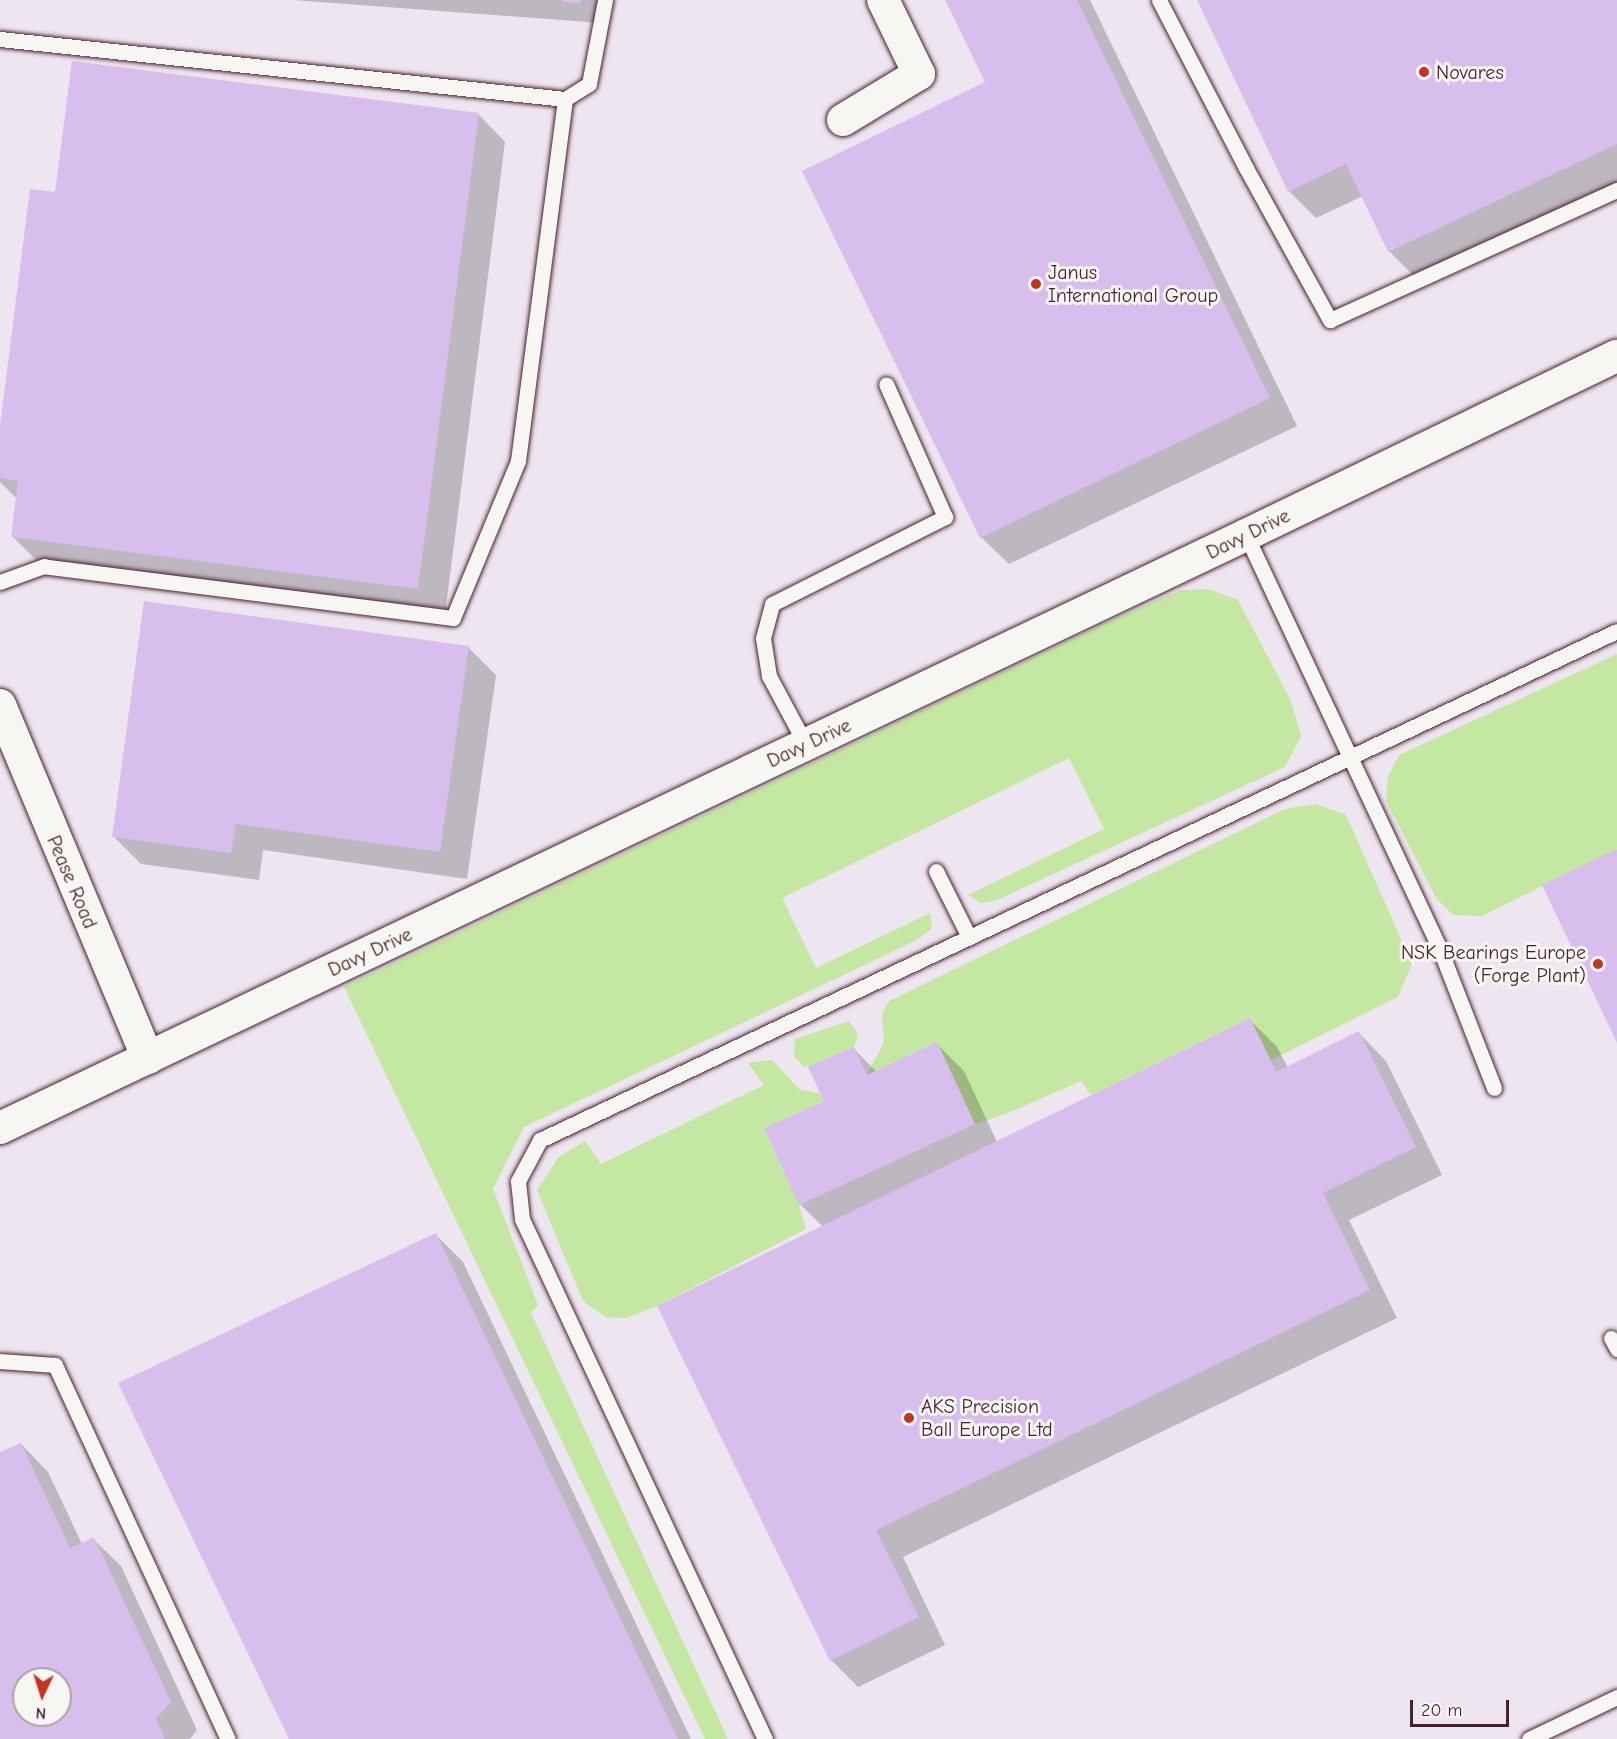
<!DOCTYPE html>
<html>
<head>
<meta charset="utf-8">
<style>
	body { margin:0 }
	#map { position:relative; width:1617px; height:1739px; overflow:hidden; background:#f6f6f2; font-family:"Comic Neue",sans-serif }
	div>[style] { position:absolute }
	.built>* { inset:0; background:#ede5f0 }
	.green>* { inset:0; background:#c4e7a1 }
	.shadow>* { inset:0; background:#0003 }
	.building>* { inset:0; background:#d7beed }
	.roads { filter:drop-shadow(0 0 2px #4a1f2b) drop-shadow(0 0 2px #4a1f2b) }
	.lane>* { height:15px; margin:-7.5px; padding:0 7.5px; transform-origin:7.5px; border-radius:7.5px; background:#f6f6f2 }
	.street>* { height:32px; margin:-16px; padding:0 16px; transform-origin:16px; border-radius:16px; background:#f6f6f2 }
	.dots>* { width:16px; height:16px; translate:-50% -50%; box-sizing:border-box; border:3px solid #f6f6f2; border-radius:50% }
	span { translate:-50% -50%; white-space:nowrap; text-align:center; line-height:1.15; -webkit-text-stroke:6px #f6f6f2; paint-order:stroke }
	.poi-label { font-size:20px; color:#4a1f2b }
	.left { translate:0 -50%; text-align:left }
	.right { translate:-100% -50%; text-align:right }
	.street-label { font-size:20px; color:#4a1f2b }
	.north { position:absolute; left:12px; top:1667px; width:60px; height:60px; box-sizing:border-box; background:#f6f6f2; border:2px solid #b1a0a2; border-radius:50%; rotate:184deg; font-size:16px; font-weight:700; line-height:24px; text-align:center; color:#4a1f2b }
	.north::after { content:''; display:block; margin:auto; width:21px; height:27px; background:#c8321e; clip-path:polygon(50% 0,100% 100%,50% 72%,0 100%) }
	.scale { position:absolute; left:1410px; top:1700px; width:99px; height:27px; box-sizing:border-box; border:3px solid #4a1f2b; border-top:0; padding-left:8px; font-size:18px; line-height:21px; white-space:nowrap; color:#4a1f2b; -webkit-text-stroke:4px #f6f6f2; paint-order:stroke }
</style>
</head>
<body>
<div id="map">
	<div class="built">
		<i style="clip-path:polygon(evenodd,0 0,1617px 0,1617px 1739px,0 1739px,0 0,24px 1679px,60px 1679px,60px 1715px,24px 1715px,24px 1679px)"></i>
	</div>
	<div class="green">
		<i style="clip-path:polygon(1208px 589px,1238px 600px,1291px 701px,1301px 736px,1285px 767px,997px 900px,981px 903px,968px 895px,1104px 829px,1069px 758px,782px 898px,816px 968px,930px 913px,932px 928px,917px 940px,524px 1127px,493px 1189px,538px 1305px,531px 1313px,728px 1739px,705px 1739px,344px 987px,1116px 618px,1181px 590px)"></i>
		<i style="clip-path:polygon(1617px 654px,1617px 849px,1482px 916px,1453px 915px,1436px 898px,1386px 801px,1388px 776px,1399px 755px)"></i>
		<i style="clip-path:polygon(1316px 804px,1346px 815px,1412px 964px,1398px 997px,1271px 1060px,1250px 1018px,1091px 1095px,1081px 1081px,1008px 1113px,975px 1124px,937px 1042px,867px 1075px,884px 1042px,882px 1014px,889px 1001px,1285px 809px)"></i>
		<i style="clip-path:polygon(849px 1021px,858px 1034px,854px 1047px,808px 1067px,803px 1066px,794px 1056px,795px 1039px)"></i>
		<i style="clip-path:polygon(772px 1060px,800px 1090px,820px 1093px,824px 1101px,764px 1128px,799px 1205px,806px 1229px,657px 1306px,626px 1318px,606px 1317px,583px 1301px,537px 1190px,559px 1157px,585px 1141px,601px 1164px,764px 1085px,748px 1063px)"></i>
	</div>
	<div class="shadow">
		<i style="clip-path:polygon(293px 0,603px 0,601px 23px)"></i>
		<i style="clip-path:polygon(946px 0,1090px 0,1297px 426px,1009px 564px,981px 537px,986px 83px)"></i>
		<i style="clip-path:polygon(1199px 0,1617px 0,1617px 184px,1417px 279px,1389px 251px,1363px 196px,1316px 218px,1289px 191px)"></i>
		<i style="clip-path:polygon(478px 114px,505px 142px,445px 615px,40px 564px,12px 536px,17px 499px,0 482px,0 436px,56px 194px)"></i>
		<i style="clip-path:polygon(468px 647px,496px 675px,467px 879px,263px 850px,259px 880px,141px 864px,113px 836px)"></i>
		<i style="clip-path:polygon(1250px 1020px,1277px 1047px,1288px 1068px,1359px 1033px,1386px 1061px,1442px 1175px,1349px 1220px,1397px 1318px,903px 1557px,945px 1645px,858px 1687px,831px 1660px,823px 1227px,800px 1204px,766px 1129px,826px 1101px,853px 1048px,877px 1072px,937px 1044px,964px 1071px,997px 1142px)"></i>
		<i style="clip-path:polygon(435px 1234px,463px 1262px,691px 1739px,290px 1739px)"></i>
		<i style="clip-path:polygon(evenodd,21px 1444px,48px 1472px,82px 1544px,93px 1539px,121px 1566px,197px 1730px,190px 1739px,0 1739px,0 1454px,21px 1444px,24px 1679px,60px 1679px,60px 1715px,24px 1715px,24px 1679px)"></i>
	</div>
	<div class="building">
		<i style="clip-path:polygon(562px 0,581px 0,581px 3px,562px 2px)"></i>
		<i style="clip-path:polygon(945px 0,1077px 0,1270px 398px,980px 538px,802px 171px,985px 82px)"></i>
		<i style="clip-path:polygon(1197px 0,1617px 0,1617px 144px,1388px 252px,1346px 164px,1288px 192px)"></i>
		<i style="clip-path:polygon(72px 61px,479px 113px,418px 589px,11px 537px,18px 481px,0 478px,0 426px,30px 189px,55px 192px)"></i>
		<i style="clip-path:polygon(144px 601px,469px 646px,440px 852px,236px 824px,231px 853px,112px 837px)"></i>
		<i style="clip-path:polygon(1617px 849px,1617px 1043px,1542px 885px)"></i>
		<i style="clip-path:polygon(1250px 1018px,1276px 1072px,1359px 1031px,1416px 1147px,1323px 1193px,1370px 1290px,876px 1530px,919px 1617px,830px 1661px,657px 1306px)"></i>
		<i style="clip-path:polygon(937px 1042px,975px 1124px,799px 1205px,764px 1128px,824px 1101px,808px 1067px,854px 1047px,867px 1075px)"></i>
		<i style="clip-path:polygon(436px 1233px,678px 1739px,289px 1739px,118px 1383px)"></i>
		<i style="clip-path:polygon(evenodd,21px 1443px,70px 1548px,94px 1537px,171px 1702px,156px 1719px,165px 1739px,0 1739px,0 1452px,21px 1443px,24px 1679px,60px 1679px,60px 1715px,24px 1715px,24px 1679px)"></i>
	</div>
	<div class="roads">
		<div class="lane">
			<i style="left:1159px;top:0;width:189px;rotate:62.6deg"></i>
			<i style="left:1246px;top:168px;width:174px;rotate:61.1deg"></i>
			<i style="left:1330px;top:320px;width:315px;rotate:-24.4deg"></i>
			<i style="left:0;top:39px;width:568px;rotate:6.06deg"></i>
			<i style="left:565px;top:99px;width:365px;rotate:97.4deg"></i>
			<i style="left:518px;top:461px;width:170px;rotate:112.5deg"></i>
			<i style="left:453px;top:618px;width:412px;rotate:-172.8deg"></i>
			<i style="left:44px;top:566px;width:47px;rotate:160deg"></i>
			<i style="left:565px;top:99px;width:28px;rotate:-32deg"></i>
			<i style="left:589px;top:84px;width:86px;rotate:-79.2deg"></i>
			<i style="left:1246px;top:535px;width:460px;rotate:64.9deg"></i>
			<i style="left:1441px;top:952px;width:146px;rotate:68.7deg"></i>
			<i style="left:806px;top:745px;width:78px;rotate:-118.2deg"></i>
			<i style="left:769px;top:676px;width:38px;rotate:-99deg"></i>
			<i style="left:763px;top:638px;width:35px;rotate:-75deg"></i>
			<i style="left:772px;top:604px;width:194px;rotate:-26.7deg"></i>
			<i style="left:945px;top:517px;width:145px;rotate:-113.9deg"></i>
			<i style="left:936px;top:871px;width:74px;rotate:63.4deg"></i>
			<i style="left:1611px;top:1338px;width:13px;rotate:61deg"></i>
			<i style="left:0;top:1361px;width:55px;rotate:4.2deg"></i>
			<i style="left:55px;top:1365px;width:412px;rotate:65.2deg"></i>
			<i style="left:765px;top:1739px;width:574px;rotate:-115.05deg"></i>
			<i style="left:522px;top:1219px;width:38px;rotate:-96deg"></i>
			<i style="left:518px;top:1181px;width:47px;rotate:-61.8deg"></i>
			<i style="left:540px;top:1140px;width:1191px;rotate:-25.3deg"></i>
			<i style="left:1529px;top:1739px;width:98px;rotate:-25.5deg"></i>
		</div>
		<div class="street">
			<i style="left:843px;top:120px;width:89px;rotate:-31.2deg"></i>
			<i style="left:919px;top:74px;width:82px;rotate:-115.9deg"></i>
			<i style="left:0;top:705px;width:383px;rotate:67.3deg"></i>
			<i style="left:0;top:1128px;width:1380px;rotate:-25.45deg"></i>
			<i style="left:1246px;top:535px;width:412px;rotate:-25.8deg"></i>
		</div>
	</div>
	<div class="dots">
		<i style="left:1424px;top:72px;background:#c8321e"></i>
		<i style="left:1036px;top:284px;background:#c8321e"></i>
		<i style="left:1598px;top:964px;background:#c8321e"></i>
		<i style="left:909px;top:1418px;background:#c8321e"></i>
	</div>
	<div class="poi-label">
		<span class="left" style="left:1436px;top:72px">Novares</span>
		<span class="left" style="left:1048px;top:284px">Janus<br>International Group</span>
		<span class="right" style="left:1586px;top:964px">NSK Bearings Europe<br>(Forge Plant)</span>
		<span class="left" style="left:921px;top:1418px">AKS Precision<br>Ball Europe Ltd</span>
	</div>
	<div class="street-label">
		<span style="left:1248px;top:534px;rotate:-26deg">Davy Drive</span>
		<span style="left:809px;top:743px;rotate:-25deg">Davy Drive</span>
		<span style="left:72px;top:882px;rotate:67deg">Pease Road</span>
		<span style="left:370px;top:952px;rotate:-25deg">Davy Drive</span>
	</div>
	<div class="north">N</div>
	<div class="scale">20 m</div>
</div>
</body>
</html>
